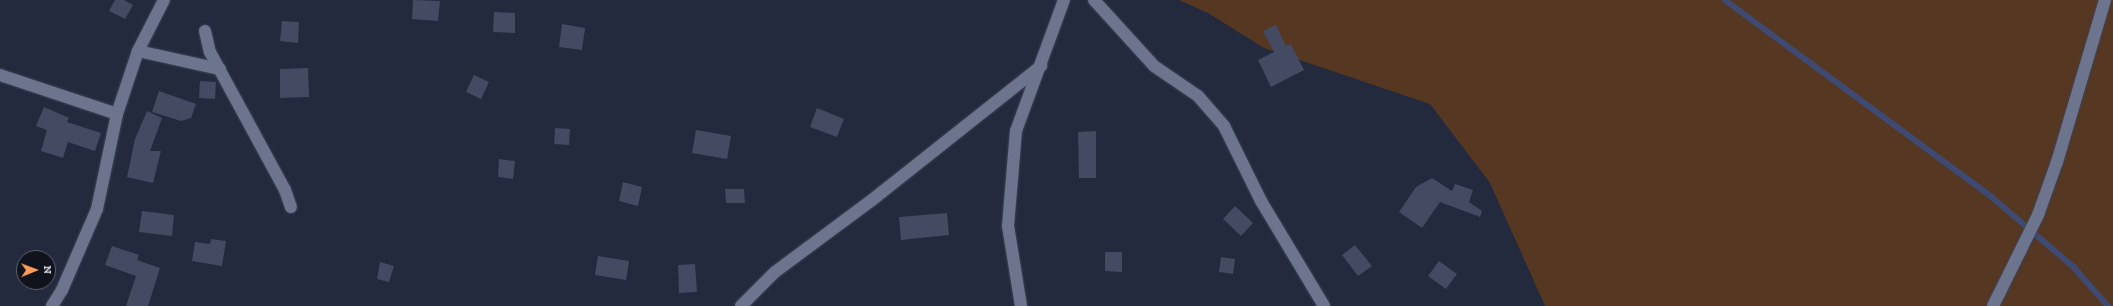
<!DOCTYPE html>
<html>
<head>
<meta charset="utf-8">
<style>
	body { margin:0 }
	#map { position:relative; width:2113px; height:306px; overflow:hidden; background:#232a3e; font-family:"Zilla Slab",serif }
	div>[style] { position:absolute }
	.green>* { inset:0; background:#563722 }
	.stream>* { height:5.5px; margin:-2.75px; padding:0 2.75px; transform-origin:2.75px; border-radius:2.75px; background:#3e4a72 }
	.building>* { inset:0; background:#434a61 }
	.roads { filter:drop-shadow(0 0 1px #3f4456) drop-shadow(0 0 1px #3f4456) }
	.street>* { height:12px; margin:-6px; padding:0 6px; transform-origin:6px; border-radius:6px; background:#6d758e }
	span { translate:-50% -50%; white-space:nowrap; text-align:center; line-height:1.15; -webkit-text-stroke:3px #10131c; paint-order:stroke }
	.north { position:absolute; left:16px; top:250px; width:40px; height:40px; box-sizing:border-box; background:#10131c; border:1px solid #5d606b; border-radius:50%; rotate:89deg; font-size:11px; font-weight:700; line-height:16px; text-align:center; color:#d0d4e2 }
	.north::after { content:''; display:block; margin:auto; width:14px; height:18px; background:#fe9b59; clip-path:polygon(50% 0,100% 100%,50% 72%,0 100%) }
</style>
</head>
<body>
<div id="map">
	<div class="green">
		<i style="clip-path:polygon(1179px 0,2113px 0,2113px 306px,1545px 306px,1490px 183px,1430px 104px,1264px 48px,1208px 13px)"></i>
	</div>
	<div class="stream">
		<i style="left:1725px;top:0;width:332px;rotate:36.4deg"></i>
		<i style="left:1992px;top:197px;width:108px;rotate:40.5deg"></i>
		<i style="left:2074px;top:267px;width:52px;rotate:48.9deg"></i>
	</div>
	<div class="building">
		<i style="clip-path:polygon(115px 0,124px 0,133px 5px,125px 19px,109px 11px)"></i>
		<i style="clip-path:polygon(413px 0,440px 1px,438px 21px,412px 19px)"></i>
		<i style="clip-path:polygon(494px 12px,515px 13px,515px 33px,493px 32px)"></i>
		<i style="clip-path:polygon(282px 21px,299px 22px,298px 43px,280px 41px)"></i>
		<i style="clip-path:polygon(562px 24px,585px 28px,582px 50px,559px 47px)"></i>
		<i style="clip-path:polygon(1276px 25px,1286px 46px,1291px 44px,1304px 70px,1271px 87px,1258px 60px,1274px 52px,1263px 31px)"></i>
		<i style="clip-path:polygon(308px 68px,309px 97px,280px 98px,280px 69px)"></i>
		<i style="clip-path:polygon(474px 75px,489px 82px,481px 99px,466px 92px)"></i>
		<i style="clip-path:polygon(200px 81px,216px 82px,215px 99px,199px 98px)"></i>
		<i style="clip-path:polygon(159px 91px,196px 104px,191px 118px,181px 121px,152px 112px)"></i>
		<i style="clip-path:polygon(44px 107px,69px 118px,67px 122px,101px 133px,95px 151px,68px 142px,63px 158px,41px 151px,47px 130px,36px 126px)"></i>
		<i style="clip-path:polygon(817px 108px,844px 119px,837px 137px,810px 127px)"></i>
		<i style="clip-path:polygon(147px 111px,162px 118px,150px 151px,161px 151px,153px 183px,127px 177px,135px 139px)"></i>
		<i style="clip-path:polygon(555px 128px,570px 129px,569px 145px,554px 144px)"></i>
		<i style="clip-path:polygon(696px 130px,731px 136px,727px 159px,692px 153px)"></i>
		<i style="clip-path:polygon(1096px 131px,1096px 178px,1079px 178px,1078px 132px)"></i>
		<i style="clip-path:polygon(499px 159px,515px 161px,513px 179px,498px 177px)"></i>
		<i style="clip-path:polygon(1432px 178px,1452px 191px,1455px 184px,1473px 190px,1469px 202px,1482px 211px,1480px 217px,1440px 202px,1422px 228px,1399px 212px,1416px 187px)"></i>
		<i style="clip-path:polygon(623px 182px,642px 187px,638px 206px,619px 201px)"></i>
		<i style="clip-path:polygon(725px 189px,744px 189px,745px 203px,726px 203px)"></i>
		<i style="clip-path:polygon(1235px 206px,1253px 223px,1241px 236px,1223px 219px)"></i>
		<i style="clip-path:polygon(142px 211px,174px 215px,172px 236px,139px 232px)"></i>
		<i style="clip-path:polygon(947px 213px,949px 235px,901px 240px,899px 217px)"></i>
		<i style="clip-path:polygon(211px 239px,226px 241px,222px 266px,192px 261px,195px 242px,210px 244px)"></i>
		<i style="clip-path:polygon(1355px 245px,1372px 266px,1358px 276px,1342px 255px)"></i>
		<i style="clip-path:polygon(112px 246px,139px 255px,137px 260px,160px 268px,148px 306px,126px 306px,136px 276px,105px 265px)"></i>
		<i style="clip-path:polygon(1105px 252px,1122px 252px,1122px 272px,1105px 271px)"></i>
		<i style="clip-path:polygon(598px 256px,629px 261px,626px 280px,595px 275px)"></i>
		<i style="clip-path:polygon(1221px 257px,1235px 259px,1233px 274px,1219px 272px)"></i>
		<i style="clip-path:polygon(1439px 261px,1457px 274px,1446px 289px,1428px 276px)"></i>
		<i style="clip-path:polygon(380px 262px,394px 266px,389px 282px,377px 279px)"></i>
		<i style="clip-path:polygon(695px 264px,697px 292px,679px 293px,678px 265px)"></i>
	</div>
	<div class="roads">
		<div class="street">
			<i style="left:1094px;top:0;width:89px;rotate:47.7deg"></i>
			<i style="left:1154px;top:66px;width:53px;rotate:34.3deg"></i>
			<i style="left:1198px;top:96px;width:40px;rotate:49deg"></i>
			<i style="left:1224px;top:126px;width:84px;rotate:63.7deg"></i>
			<i style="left:1261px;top:201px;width:122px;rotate:59deg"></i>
			<i style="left:205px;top:31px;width:22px;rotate:77deg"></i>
			<i style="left:210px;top:52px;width:157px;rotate:61.5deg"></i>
			<i style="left:285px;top:190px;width:18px;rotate:71deg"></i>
			<i style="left:138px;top:51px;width:84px;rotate:12.4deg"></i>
			<i style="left:0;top:75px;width:123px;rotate:18.4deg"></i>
			<i style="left:52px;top:306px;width:19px;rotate:-58deg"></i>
			<i style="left:62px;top:290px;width:88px;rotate:-66.6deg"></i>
			<i style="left:97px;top:209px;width:97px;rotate:-78.1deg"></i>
			<i style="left:117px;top:114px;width:66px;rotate:-71.6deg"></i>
			<i style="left:138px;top:51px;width:57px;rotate:-63deg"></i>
			<i style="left:741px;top:306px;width:48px;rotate:-45deg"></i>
			<i style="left:775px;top:272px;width:121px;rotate:-36.6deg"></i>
			<i style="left:872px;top:200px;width:216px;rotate:-38.4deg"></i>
			<i style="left:1021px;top:306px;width:81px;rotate:-99.2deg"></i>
			<i style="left:1008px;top:226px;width:95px;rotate:-85.2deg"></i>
			<i style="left:1016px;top:131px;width:140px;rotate:-69.9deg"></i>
			<i style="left:1993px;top:306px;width:102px;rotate:-63.7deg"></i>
			<i style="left:2038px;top:215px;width:56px;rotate:-70.3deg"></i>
			<i style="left:2057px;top:162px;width:169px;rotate:-73.5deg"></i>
		</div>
	</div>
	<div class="north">N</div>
</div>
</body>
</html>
